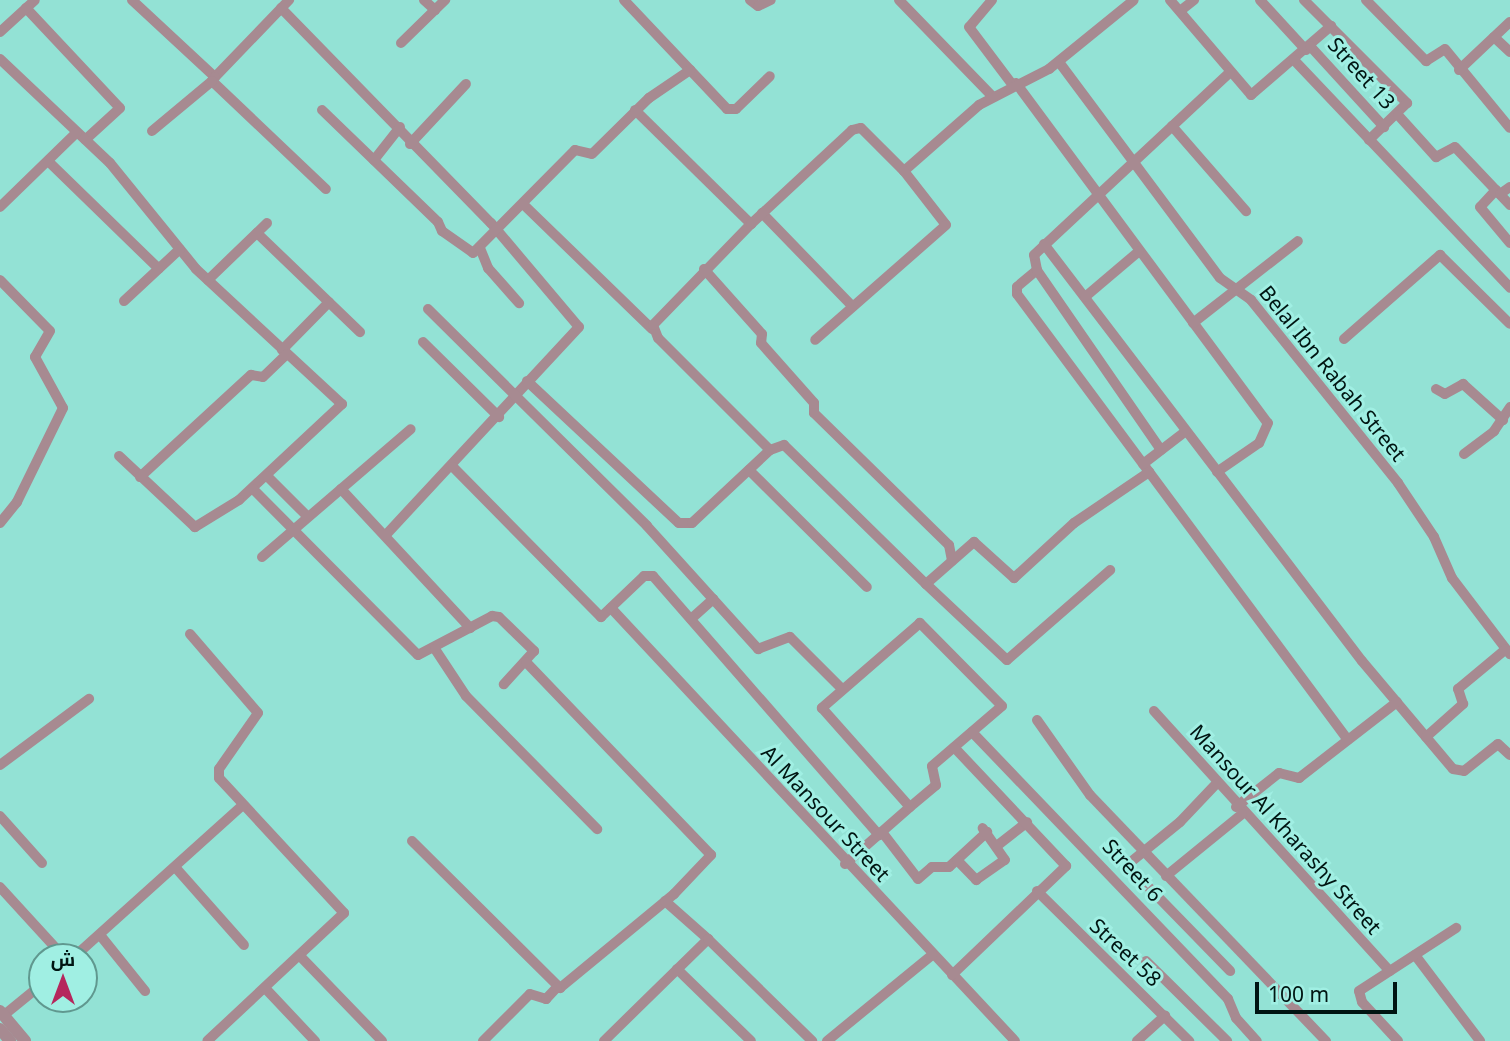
<!DOCTYPE html>
<html>
<head>
<meta charset="utf-8">
<style>
	body { margin:0 }
	#map { position:relative; width:1510px; height:1041px; overflow:hidden; background:#93e2d5; font-family:"Noto Sans",Cairo,sans-serif }
	div>[style] { position:absolute }
	.minor>* { height:10px; margin:-5px; padding:0 5px; transform-origin:5px; border-radius:5px; background:#a78a91 }
	.tertiary>* { height:12px; margin:-6px; padding:0 6px; transform-origin:6px; border-radius:6px; background:#a78a91 }
	span { translate:-50% -50%; white-space:nowrap; text-align:center; line-height:1.15; -webkit-text-stroke:6px #a0efe3; paint-order:stroke }
	.street-label { font-size:21px; color:#001512 }
	.north { position:absolute; left:28px; top:943px; width:70px; height:70px; box-sizing:border-box; background:#a0efe3; border:2px solid #60988f; border-radius:50%; rotate:0deg; font-size:19px; font-weight:700; line-height:28px; text-align:center; color:#001512 }
	.north::after { content:''; display:block; margin:auto; width:24px; height:32px; background:#b5275d; clip-path:polygon(50% 0,100% 100%,50% 72%,0 100%) }
	.scale { position:absolute; left:1255px; top:982px; width:142px; height:32px; box-sizing:border-box; border:4px solid #001512; border-top:0; padding-left:9px; font-size:21px; line-height:24px; white-space:nowrap; color:#001512; -webkit-text-stroke:5px #a0efe3; paint-order:stroke }
</style>
</head>
<body>
<div id="map">
	<div class="minor">
		<i style="left:132px;top:0;width:113px;rotate:42.9deg"></i>
		<i style="left:215px;top:77px;width:107px;rotate:-46.1deg"></i>
		<i style="left:424px;top:0;width:15px;rotate:42deg"></i>
		<i style="left:624px;top:0;width:150px;rotate:46.6deg"></i>
		<i style="left:727px;top:109px;width:9px"></i>
		<i style="left:736px;top:109px;width:47px;rotate:-44.1deg"></i>
		<i style="left:750px;top:0;width:10px;rotate:37deg"></i>
		<i style="left:758px;top:6px;width:14px;rotate:-25deg"></i>
		<i style="left:899px;top:0;width:134px;rotate:45.9deg"></i>
		<i style="left:992px;top:0;width:35px;rotate:130deg"></i>
		<i style="left:969px;top:27px;width:71px;rotate:53deg"></i>
		<i style="left:1170px;top:0;width:125px;rotate:49.5deg"></i>
		<i style="left:1251px;top:95px;width:106px;rotate:-40.8deg"></i>
		<i style="left:1260px;top:0;width:68px;rotate:47.4deg"></i>
		<i style="left:1304px;top:0;width:146px;rotate:45deg"></i>
		<i style="left:1407px;top:103px;width:53px;rotate:135.8deg"></i>
		<i style="left:1366px;top:0;width:86px;rotate:45.5deg"></i>
		<i style="left:1426px;top:61px;width:22px;rotate:-32deg"></i>
		<i style="left:1445px;top:49px;width:102px;rotate:50.6deg"></i>
		<i style="left:26px;top:8px;width:137px;rotate:46.8deg"></i>
		<i style="left:120px;top:108px;width:47px;rotate:137.6deg"></i>
		<i style="left:281px;top:8px;width:301px;rotate:45.7deg"></i>
		<i style="left:491px;top:223px;width:136px;rotate:49.8deg"></i>
		<i style="left:579px;top:327px;width:284px;rotate:132.9deg"></i>
		<i style="left:1180px;top:11px;width:18px;rotate:-38deg"></i>
		<i style="left:0;top:32px;width:47px;rotate:-42.4deg"></i>
		<i style="left:1494px;top:37px;width:22px;rotate:43deg"></i>
		<i style="left:401px;top:43px;width:62px;rotate:-44.3deg"></i>
		<i style="left:1310px;top:46px;width:110px;rotate:47.6deg"></i>
		<i style="left:0;top:59px;width:151px;rotate:43.4deg"></i>
		<i style="left:110px;top:163px;width:136px;rotate:50.9deg"></i>
		<i style="left:196px;top:269px;width:199px;rotate:42.8deg"></i>
		<i style="left:342px;top:404px;width:141px;rotate:137deg"></i>
		<i style="left:239px;top:500px;width:52px;rotate:148.5deg"></i>
		<i style="left:195px;top:527px;width:104px;rotate:-136.9deg"></i>
		<i style="left:1294px;top:60px;width:314px;rotate:46.5deg"></i>
		<i style="left:1059px;top:62px;width:269px;rotate:53.3deg"></i>
		<i style="left:1220px;top:278px;width:38px;rotate:35deg"></i>
		<i style="left:1251px;top:300px;width:235px;rotate:51.2deg"></i>
		<i style="left:1398px;top:483px;width:65px;rotate:56.3deg"></i>
		<i style="left:1434px;top:537px;width:45px;rotate:66.3deg"></i>
		<i style="left:1452px;top:578px;width:96px;rotate:52.7deg"></i>
		<i style="left:1459px;top:70px;width:70px;rotate:-43.3deg"></i>
		<i style="left:215px;top:77px;width:5px;rotate:127deg"></i>
		<i style="left:212px;top:81px;width:157px;rotate:43.5deg"></i>
		<i style="left:1016px;top:83px;width:423px;rotate:53.5deg"></i>
		<i style="left:1268px;top:423px;width:22px;rotate:114deg"></i>
		<i style="left:1259px;top:443px;width:51px;rotate:145.4deg"></i>
		<i style="left:322px;top:110px;width:161px;rotate:44deg"></i>
		<i style="left:438px;top:222px;width:10px;rotate:66deg"></i>
		<i style="left:442px;top:231px;width:38px;rotate:35deg"></i>
		<i style="left:473px;top:253px;width:145px;rotate:-45.3deg"></i>
		<i style="left:575px;top:150px;width:17px;rotate:13deg"></i>
		<i style="left:592px;top:154px;width:80px;rotate:-44.5deg"></i>
		<i style="left:649px;top:98px;width:50px;rotate:-34.3deg"></i>
		<i style="left:635px;top:110px;width:163px;rotate:44.5deg"></i>
		<i style="left:1398px;top:115px;width:57px;rotate:47.9deg"></i>
		<i style="left:1436px;top:157px;width:21px;rotate:-28deg"></i>
		<i style="left:1455px;top:147px;width:80px;rotate:46.5deg"></i>
		<i style="left:1172px;top:126px;width:113px;rotate:49deg"></i>
		<i style="left:152px;top:131px;width:78px;rotate:-39.8deg"></i>
		<i style="left:410px;top:144px;width:82px;rotate:-47deg"></i>
		<i style="left:374px;top:160px;width:42px;rotate:-51.8deg"></i>
		<i style="left:49px;top:162px;width:153px;rotate:44.2deg"></i>
		<i style="left:904px;top:171px;width:100px;rotate:-41.3deg"></i>
		<i style="left:979px;top:105px;width:79px;rotate:-27.2deg"></i>
		<i style="left:1049px;top:69px;width:109px;rotate:-39.1deg"></i>
		<i style="left:1496px;top:190px;width:23px;rotate:133deg"></i>
		<i style="left:1480px;top:207px;width:47px;rotate:50.2deg"></i>
		<i style="left:1500px;top:194px;width:12px;rotate:-35deg"></i>
		<i style="left:523px;top:204px;width:180px;rotate:44.1deg"></i>
		<i style="left:0;top:207px;width:107px;rotate:-44.2deg"></i>
		<i style="left:762px;top:213px;width:129px;rotate:45.9deg"></i>
		<i style="left:257px;top:233px;width:143px;rotate:43.9deg"></i>
		<i style="left:1044px;top:244px;width:524px;rotate:52.67deg"></i>
		<i style="left:1362px;top:661px;width:141px;rotate:49.9deg"></i>
		<i style="left:1453px;top:769px;width:11px;rotate:10deg"></i>
		<i style="left:1464px;top:771px;width:43px;rotate:-38.5deg"></i>
		<i style="left:1498px;top:744px;width:16px;rotate:43deg"></i>
		<i style="left:480px;top:248px;width:22px;rotate:68deg"></i>
		<i style="left:488px;top:268px;width:47px;rotate:48.5deg"></i>
		<i style="left:704px;top:269px;width:87px;rotate:48.3deg"></i>
		<i style="left:762px;top:334px;width:9px;rotate:96deg"></i>
		<i style="left:761px;top:343px;width:80px;rotate:48.5deg"></i>
		<i style="left:814px;top:403px;width:10px;rotate:90deg"></i>
		<i style="left:814px;top:413px;width:189px;rotate:44.4deg"></i>
		<i style="left:949px;top:545px;width:16px;rotate:79deg"></i>
		<i style="left:1037px;top:270px;width:26px;rotate:140deg"></i>
		<i style="left:1017px;top:287px;width:7px;rotate:90deg"></i>
		<i style="left:1017px;top:294px;width:555px;rotate:53.42deg"></i>
		<i style="left:0;top:280px;width:71px;rotate:45.6deg"></i>
		<i style="left:50px;top:331px;width:30px;rotate:120deg"></i>
		<i style="left:35px;top:357px;width:58px;rotate:61.2deg"></i>
		<i style="left:63px;top:408px;width:105px;rotate:116.1deg"></i>
		<i style="left:17px;top:502px;width:27px;rotate:129deg"></i>
		<i style="left:208px;top:280px;width:82px;rotate:-44deg"></i>
		<i style="left:1085px;top:297px;width:70px;rotate:-40.3deg"></i>
		<i style="left:124px;top:301px;width:76px;rotate:-42.9deg"></i>
		<i style="left:428px;top:309px;width:308px;rotate:44.7deg"></i>
		<i style="left:647px;top:526px;width:166px;rotate:47.9deg"></i>
		<i style="left:758px;top:649px;width:34px;rotate:-21deg"></i>
		<i style="left:790px;top:637px;width:74px;rotate:45deg"></i>
		<i style="left:1193px;top:323px;width:133px;rotate:-38deg"></i>
		<i style="left:1344px;top:339px;width:128px;rotate:-41.2deg"></i>
		<i style="left:1440px;top:255px;width:98px;rotate:44.6deg"></i>
		<i style="left:423px;top:342px;width:107px;rotate:44.6deg"></i>
		<i style="left:282px;top:350px;width:67px;rotate:-45.6deg"></i>
		<i style="left:527px;top:381px;width:208px;rotate:43.1deg"></i>
		<i style="left:679px;top:523px;width:13px"></i>
		<i style="left:692px;top:523px;width:107px;rotate:-43.1deg"></i>
		<i style="left:770px;top:450px;width:158px;rotate:-135deg"></i>
		<i style="left:658px;top:338px;width:14px;rotate:-111deg"></i>
		<i style="left:653px;top:325px;width:141px;rotate:-45.9deg"></i>
		<i style="left:751px;top:224px;width:138px;rotate:-42.9deg"></i>
		<i style="left:852px;top:130px;width:9px;rotate:-13deg"></i>
		<i style="left:861px;top:128px;width:61px;rotate:45deg"></i>
		<i style="left:904px;top:171px;width:68px;rotate:52.1deg"></i>
		<i style="left:946px;top:225px;width:174px;rotate:138.7deg"></i>
		<i style="left:1436px;top:389px;width:10px;rotate:29deg"></i>
		<i style="left:1445px;top:394px;width:21px;rotate:-29deg"></i>
		<i style="left:1463px;top:384px;width:54px;rotate:42deg"></i>
		<i style="left:770px;top:450px;width:15px;rotate:-20deg"></i>
		<i style="left:784px;top:445px;width:199px;rotate:44.4deg"></i>
		<i style="left:926px;top:584px;width:64px;rotate:-41.2deg"></i>
		<i style="left:974px;top:542px;width:54px;rotate:42deg"></i>
		<i style="left:1014px;top:578px;width:81px;rotate:-42.5deg"></i>
		<i style="left:1074px;top:523px;width:91px;rotate:-34.2deg"></i>
		<i style="left:1161px;top:450px;width:219px;rotate:-124.6deg"></i>
		<i style="left:1037px;top:270px;width:15px;rotate:-101deg"></i>
		<i style="left:1034px;top:255px;width:268px;rotate:-43deg"></i>
		<i style="left:1464px;top:454px;width:38px;rotate:-37deg"></i>
		<i style="left:1494px;top:431px;width:29px;rotate:-56deg"></i>
		<i style="left:1143px;top:464px;width:54px;rotate:-37.5deg"></i>
		<i style="left:453px;top:467px;width:211px;rotate:45.4deg"></i>
		<i style="left:601px;top:617px;width:59px;rotate:-43.6deg"></i>
		<i style="left:644px;top:576px;width:9px"></i>
		<i style="left:653px;top:576px;width:344px;rotate:48.9deg"></i>
		<i style="left:749px;top:470px;width:166px;rotate:44.8deg"></i>
		<i style="left:267px;top:476px;width:57px;rotate:45deg"></i>
		<i style="left:140px;top:477px;width:151px;rotate:-42.6deg"></i>
		<i style="left:251px;top:375px;width:12px;rotate:9deg"></i>
		<i style="left:263px;top:377px;width:33px;rotate:-44deg"></i>
		<i style="left:253px;top:489px;width:234px;rotate:45.2deg"></i>
		<i style="left:418px;top:655px;width:84px;rotate:-27.8deg"></i>
		<i style="left:492px;top:616px;width:7px;rotate:8deg"></i>
		<i style="left:499px;top:617px;width:49px;rotate:44.2deg"></i>
		<i style="left:534px;top:651px;width:45px;rotate:132.3deg"></i>
		<i style="left:341px;top:489px;width:190px;rotate:47.1deg"></i>
		<i style="left:262px;top:557px;width:196px;rotate:-40.7deg"></i>
		<i style="left:926px;top:584px;width:111px;rotate:43.2deg"></i>
		<i style="left:1007px;top:660px;width:137px;rotate:-41.1deg"></i>
		<i style="left:611px;top:608px;width:592px;rotate:46.98deg"></i>
		<i style="left:691px;top:619px;width:30px;rotate:-42deg"></i>
		<i style="left:190px;top:634px;width:104px;rotate:49.3deg"></i>
		<i style="left:258px;top:713px;width:68px;rotate:124.9deg"></i>
		<i style="left:219px;top:769px;width:9px;rotate:90deg"></i>
		<i style="left:219px;top:778px;width:184px;rotate:47.2deg"></i>
		<i style="left:344px;top:913px;width:187px;rotate:136.9deg"></i>
		<i style="left:435px;top:649px;width:56px;rotate:56.6deg"></i>
		<i style="left:466px;top:696px;width:187px;rotate:45.4deg"></i>
		<i style="left:1154px;top:711px;width:351px;rotate:47.8deg"></i>
		<i style="left:1037px;top:720px;width:92px;rotate:54.8deg"></i>
		<i style="left:1090px;top:795px;width:341px;rotate:46.2deg"></i>
		<i style="left:972px;top:732px;width:370px;rotate:46.2deg"></i>
		<i style="left:1228px;top:999px;width:21px;rotate:67deg"></i>
		<i style="left:1236px;top:1018px;width:31px;rotate:48deg"></i>
		<i style="left:1426px;top:737px;width:50px;rotate:-41.7deg"></i>
		<i style="left:1463px;top:704px;width:16px;rotate:-108deg"></i>
		<i style="left:1458px;top:689px;width:62px;rotate:-39.8deg"></i>
		<i style="left:0;top:765px;width:111px;rotate:-36.6deg"></i>
		<i style="left:1216px;top:784px;width:52px;rotate:133.5deg"></i>
		<i style="left:1180px;top:822px;width:68px;rotate:140.9deg"></i>
		<i style="left:1127px;top:865px;width:148px;rotate:45.8deg"></i>
		<i style="left:1236px;top:807px;width:55px;rotate:-38.3deg"></i>
		<i style="left:1279px;top:773px;width:21px;rotate:14deg"></i>
		<i style="left:1299px;top:778px;width:124px;rotate:-37.8deg"></i>
		<i style="left:0;top:816px;width:63px;rotate:48.2deg"></i>
		<i style="left:882px;top:832px;width:59px;rotate:52.5deg"></i>
		<i style="left:918px;top:879px;width:18px;rotate:-41deg"></i>
		<i style="left:932px;top:867px;width:17px"></i>
		<i style="left:949px;top:867px;width:52px;rotate:-42.6deg"></i>
		<i style="left:412px;top:841px;width:209px;rotate:44.8deg"></i>
		<i style="left:560px;top:988px;width:148px;rotate:-39.5deg"></i>
		<i style="left:674px;top:894px;width:54px;rotate:-46.5deg"></i>
		<i style="left:711px;top:855px;width:267px;rotate:-133.8deg"></i>
		<i style="left:998px;top:845px;width:37px;rotate:-38deg"></i>
		<i style="left:957px;top:860px;width:28px;rotate:46deg"></i>
		<i style="left:976px;top:880px;width:35px;rotate:-35deg"></i>
		<i style="left:1005px;top:860px;width:39px;rotate:-125deg"></i>
		<i style="left:845px;top:864px;width:86px;rotate:-41.2deg"></i>
		<i style="left:910px;top:807px;width:34px;rotate:-40deg"></i>
		<i style="left:936px;top:785px;width:19px;rotate:-102deg"></i>
		<i style="left:932px;top:766px;width:92px;rotate:-40.6deg"></i>
		<i style="left:1002px;top:706px;width:117px;rotate:-134.7deg"></i>
		<i style="left:920px;top:623px;width:130px;rotate:139.1deg"></i>
		<i style="left:822px;top:708px;width:132px;rotate:48.4deg"></i>
		<i style="left:175px;top:867px;width:104px;rotate:48.5deg"></i>
		<i style="left:1166px;top:876px;width:98px;rotate:-39.2deg"></i>
		<i style="left:0;top:887px;width:95px;rotate:47.6deg"></i>
		<i style="left:1037px;top:891px;width:214px;rotate:44.6deg"></i>
		<i style="left:665px;top:901px;width:57px;rotate:41.5deg"></i>
		<i style="left:100px;top:935px;width:72px;rotate:51.2deg"></i>
		<i style="left:1415px;top:955px;width:108px;rotate:52.9deg"></i>
		<i style="left:300px;top:956px;width:118px;rotate:46deg"></i>
		<i style="left:74px;top:957px;width:227px;rotate:-42deg"></i>
		<i style="left:1146px;top:961px;width:114px;rotate:44.6deg"></i>
		<i style="left:677px;top:969px;width:103px;rotate:44.2deg"></i>
		<i style="left:952px;top:975px;width:158px;rotate:-43.7deg"></i>
		<i style="left:1066px;top:866px;width:163px;rotate:-133.3deg"></i>
		<i style="left:265px;top:988px;width:73px;rotate:46.7deg"></i>
		<i style="left:4px;top:1015px;width:49px;rotate:-39.2deg"></i>
		<i style="left:483px;top:1041px;width:66px;rotate:-45deg"></i>
		<i style="left:530px;top:994px;width:17px;rotate:17deg"></i>
		<i style="left:546px;top:999px;width:16px;rotate:-47deg"></i>
		<i style="left:604px;top:1041px;width:146px;rotate:-44.4deg"></i>
		<i style="left:708px;top:939px;width:146px;rotate:44.4deg"></i>
		<i style="left:827px;top:1041px;width:136px;rotate:-39.3deg"></i>
		<i style="left:1137px;top:1041px;width:38px;rotate:-42deg"></i>
		<i style="left:1398px;top:1041px;width:53px;rotate:-132.7deg"></i>
		<i style="left:1362px;top:1002px;width:11px;rotate:-105deg"></i>
		<i style="left:1359px;top:991px;width:116px;rotate:-33deg"></i>
	</div>
	<div class="tertiary">
		<i style="left:0;top:1011px;width:39px;rotate:50deg"></i>
		<i style="left:0;top:1029px;width:16px;rotate:50deg"></i>
	</div>
	<div class="street-label">
		<span style="left:1362px;top:73px;rotate:48deg">Street 13</span>
		<span style="left:1333px;top:373px;rotate:51deg">Belal Ibn Rabah Street</span>
		<span style="left:826px;top:813px;rotate:47deg">Al Mansour Street</span>
		<span style="left:1286px;top:829px;rotate:48deg">Mansour Al Kharashy Street</span>
		<span style="left:1133px;top:870px;rotate:47deg">Street 6</span>
		<span style="left:1126px;top:952px;rotate:43deg">Street 58</span>
	</div>
	<div class="north">ش</div>
	<div class="scale">100 m</div>
</div>
</body>
</html>
